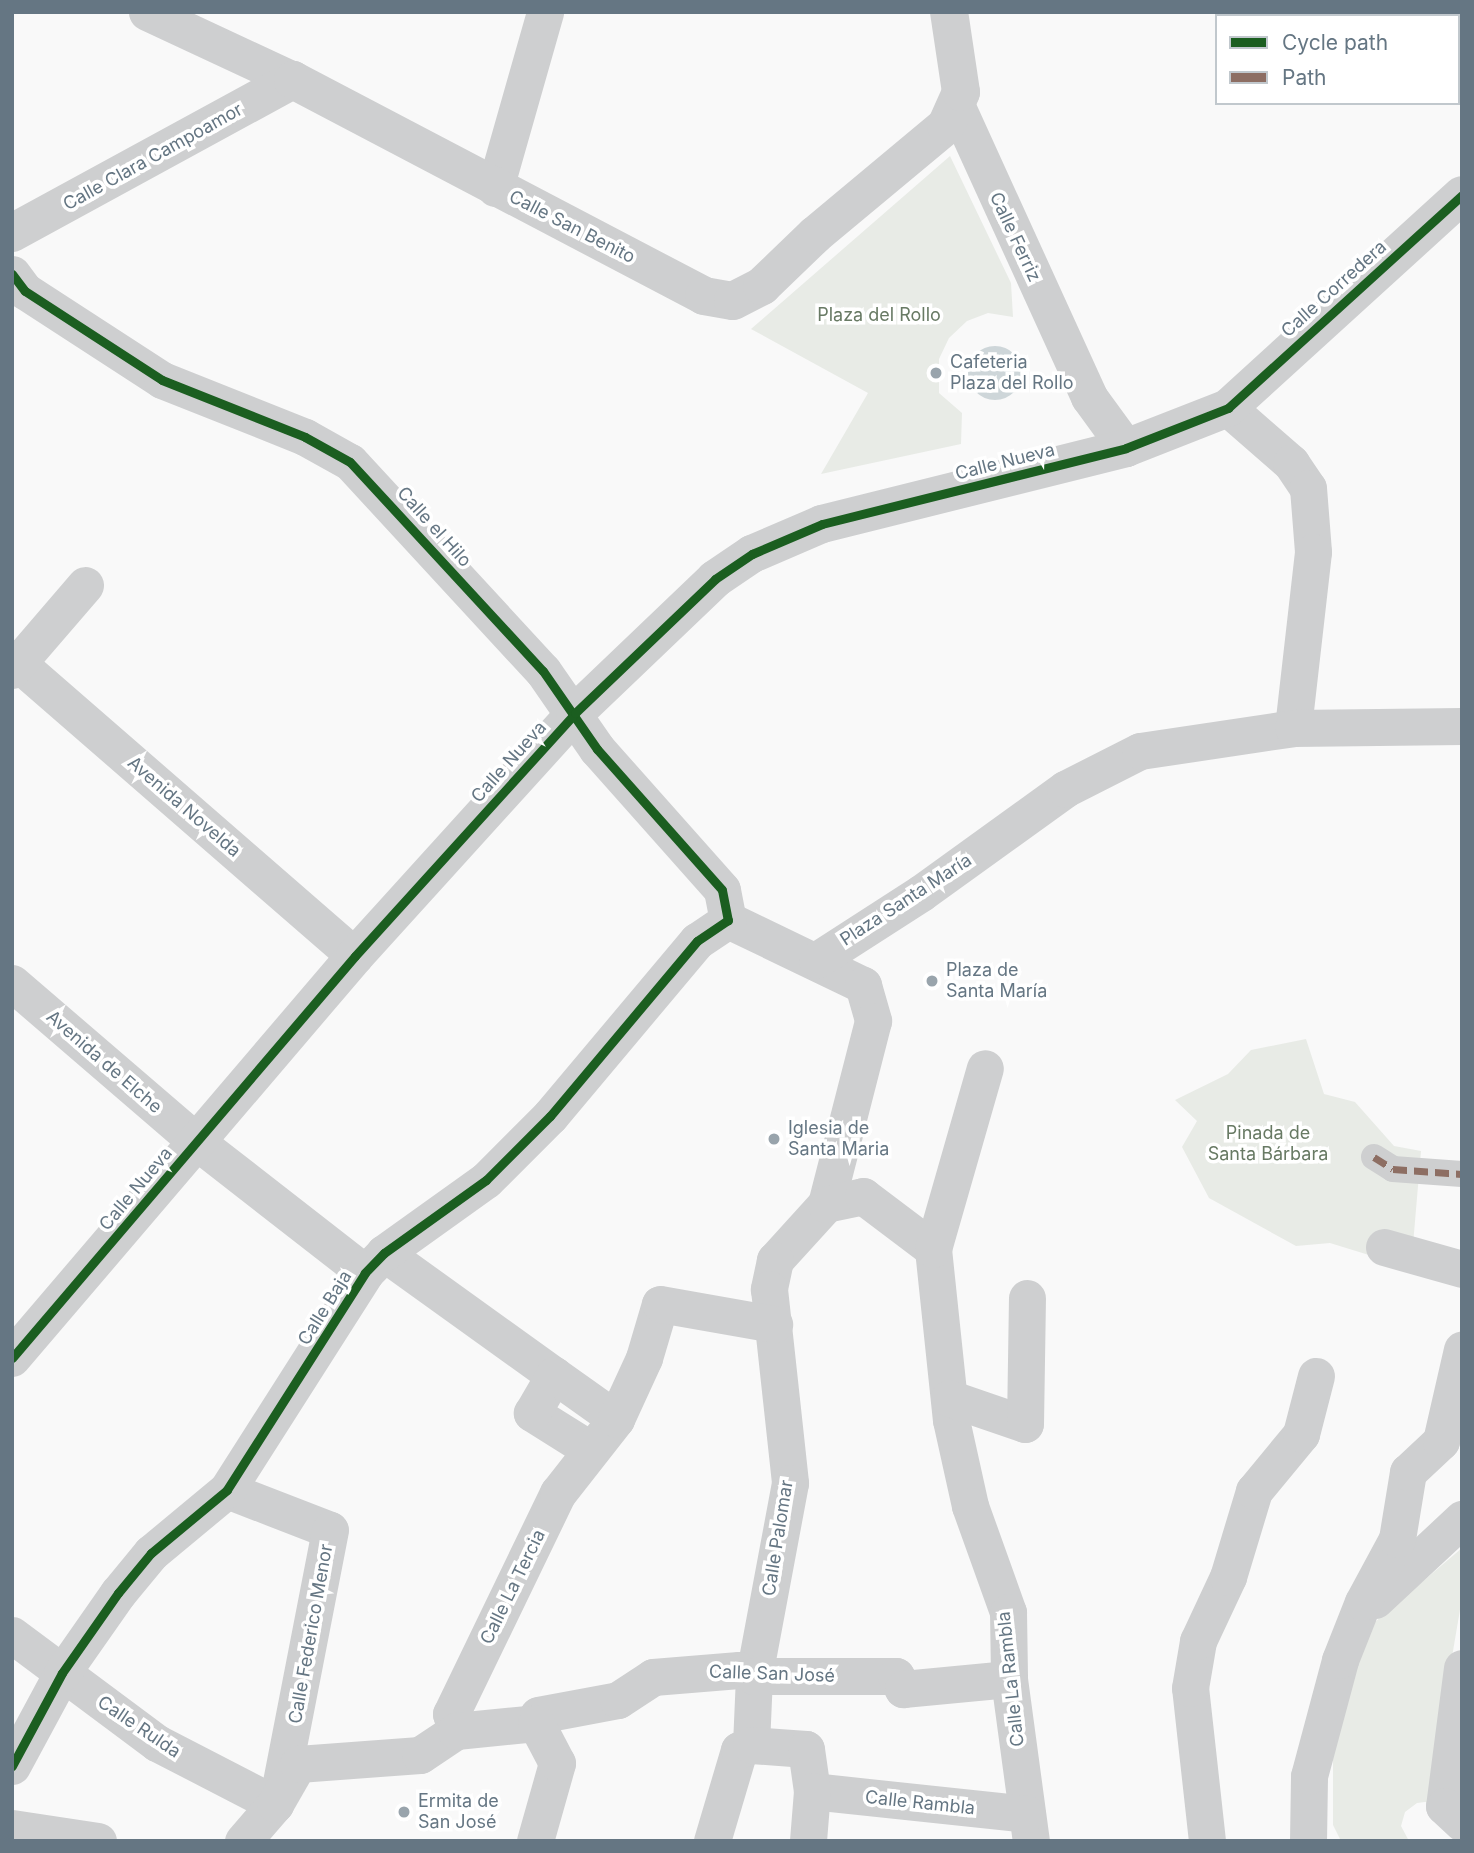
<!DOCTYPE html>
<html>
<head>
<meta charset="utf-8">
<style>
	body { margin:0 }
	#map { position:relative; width:1474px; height:1853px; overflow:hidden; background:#f9f9f9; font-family:Inter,sans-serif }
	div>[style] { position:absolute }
	.green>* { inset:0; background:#e8ebe6 }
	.water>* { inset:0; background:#ced6d9 }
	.round { border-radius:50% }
	.pedestrian>* { height:26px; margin:-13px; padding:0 13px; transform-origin:13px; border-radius:13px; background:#cecfd0 }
	.minor>* { height:37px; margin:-18.5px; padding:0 18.5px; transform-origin:18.5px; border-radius:18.5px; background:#cecfd0 }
	.tertiary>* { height:38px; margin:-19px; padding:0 19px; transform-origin:19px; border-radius:19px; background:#cecfd0 }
	.quiet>* { height:7px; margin-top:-3.5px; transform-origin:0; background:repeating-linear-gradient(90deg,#8d6e63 0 14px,transparent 0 21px) }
	.cycleway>* { height:9px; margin:-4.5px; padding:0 4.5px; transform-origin:4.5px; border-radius:4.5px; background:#1b5e20 }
	.dots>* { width:19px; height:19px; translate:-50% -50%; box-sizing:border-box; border:4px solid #fff; border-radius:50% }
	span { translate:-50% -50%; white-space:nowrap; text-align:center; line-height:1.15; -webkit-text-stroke:7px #fff; paint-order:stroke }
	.street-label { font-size:18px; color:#657683 }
	.park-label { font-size:18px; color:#687a64 }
	.poi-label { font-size:18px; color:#657683 }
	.left { translate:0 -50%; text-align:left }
	.frame { position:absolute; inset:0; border:14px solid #657683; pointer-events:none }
	.legend { position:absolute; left:1215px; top:14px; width:245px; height:91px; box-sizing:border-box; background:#fff; border:2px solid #c1c8cd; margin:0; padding:9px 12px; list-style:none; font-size:21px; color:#657683 }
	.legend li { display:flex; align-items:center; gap:14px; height:35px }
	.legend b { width:35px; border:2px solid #c1c8cd }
</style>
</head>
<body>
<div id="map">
	<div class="green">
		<i style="clip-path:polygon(950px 156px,1011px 283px,1013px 317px,988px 313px,967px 321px,949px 338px,939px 359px,939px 393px,962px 413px,961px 444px,821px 474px,868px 393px,751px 329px)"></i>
		<i style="clip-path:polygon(1306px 1039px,1324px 1094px,1355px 1102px,1394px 1146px,1421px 1151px,1411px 1268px,1330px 1243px,1296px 1246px,1209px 1198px,1182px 1147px,1197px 1121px,1175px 1100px,1228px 1074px,1251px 1050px)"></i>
		<i style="clip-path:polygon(1462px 1548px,1462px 1598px,1435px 1757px,1433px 1801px,1417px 1803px,1405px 1812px,1401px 1826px,1409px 1841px,1341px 1841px,1333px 1825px,1333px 1756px,1348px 1689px,1375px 1622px)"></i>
	</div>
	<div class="water">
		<i class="round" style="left:968px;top:346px;width:54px;height:54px"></i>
	</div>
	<div class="pedestrian">
		<i style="left:1374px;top:1157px;width:22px;rotate:32deg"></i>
		<i style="left:1393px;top:1169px;width:69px;rotate:4.1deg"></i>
	</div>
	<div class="minor">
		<i style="left:147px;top:12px;width:161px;rotate:25deg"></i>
		<i style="left:957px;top:107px;width:319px;rotate:65.5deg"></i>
		<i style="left:1089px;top:397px;width:63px;rotate:54deg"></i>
		<i style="left:495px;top:188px;width:183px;rotate:-74.1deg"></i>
		<i style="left:12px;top:274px;width:21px;rotate:53deg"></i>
		<i style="left:25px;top:291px;width:163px;rotate:33deg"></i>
		<i style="left:162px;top:380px;width:154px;rotate:21.7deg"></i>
		<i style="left:305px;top:437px;width:51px;rotate:29.1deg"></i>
		<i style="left:350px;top:462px;width:284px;rotate:47.3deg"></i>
		<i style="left:543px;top:671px;width:95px;rotate:55.3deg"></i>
		<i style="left:597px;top:749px;width:188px;rotate:48.4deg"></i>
		<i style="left:722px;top:890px;width:31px;rotate:79deg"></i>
		<i style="left:1228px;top:408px;width:84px;rotate:41.1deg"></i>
		<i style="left:1291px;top:463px;width:30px;rotate:56deg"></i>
		<i style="left:1308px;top:488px;width:64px;rotate:85.5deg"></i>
		<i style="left:1313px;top:552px;width:177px;rotate:96.5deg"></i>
		<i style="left:12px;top:658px;width:454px;rotate:41deg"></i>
		<i style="left:12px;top:670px;width:112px;rotate:-49.3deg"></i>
		<i style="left:728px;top:920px;width:150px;rotate:25.7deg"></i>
		<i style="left:863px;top:985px;width:37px;rotate:74deg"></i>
		<i style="left:873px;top:1021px;width:189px;rotate:104.4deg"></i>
		<i style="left:826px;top:1204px;width:76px;rotate:132.3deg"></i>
		<i style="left:775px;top:1260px;width:30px;rotate:102deg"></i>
		<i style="left:769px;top:1289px;width:195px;rotate:83.8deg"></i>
		<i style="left:790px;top:1483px;width:196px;rotate:100.6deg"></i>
		<i style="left:754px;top:1676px;width:69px;rotate:92.5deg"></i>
		<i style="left:817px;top:960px;width:124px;rotate:-32.8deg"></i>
		<i style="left:921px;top:893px;width:178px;rotate:-35.8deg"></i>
		<i style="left:1065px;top:789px;width:84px;rotate:-26.9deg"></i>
		<i style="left:1140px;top:751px;width:155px;rotate:-8.5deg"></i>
		<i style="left:1293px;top:728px;width:169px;rotate:-0.7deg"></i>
		<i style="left:12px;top:983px;width:244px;rotate:40.7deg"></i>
		<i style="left:197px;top:1142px;width:213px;rotate:37.9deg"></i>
		<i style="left:826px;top:1204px;width:38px;rotate:-12deg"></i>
		<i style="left:863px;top:1196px;width:88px;rotate:37.1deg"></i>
		<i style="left:933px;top:1249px;width:172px;rotate:84deg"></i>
		<i style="left:951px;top:1420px;width:88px;rotate:77.5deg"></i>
		<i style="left:970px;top:1506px;width:113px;rotate:70.3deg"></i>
		<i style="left:1008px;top:1612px;width:67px;rotate:89.1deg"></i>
		<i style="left:1009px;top:1679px;width:163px;rotate:82.3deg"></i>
		<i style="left:1384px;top:1247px;width:81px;rotate:15.8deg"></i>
		<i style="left:933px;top:1249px;width:188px;rotate:-74deg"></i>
		<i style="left:384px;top:1253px;width:209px;rotate:35.7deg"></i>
		<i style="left:949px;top:1398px;width:80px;rotate:18.9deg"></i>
		<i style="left:1025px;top:1424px;width:126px;rotate:-89.1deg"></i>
		<i style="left:591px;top:1450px;width:70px;rotate:-147.9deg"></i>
		<i style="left:532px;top:1413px;width:44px;rotate:-59.9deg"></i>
		<i style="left:554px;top:1375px;width:76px;rotate:35.4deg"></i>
		<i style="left:227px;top:1490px;width:110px;rotate:21.2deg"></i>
		<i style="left:330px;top:1530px;width:262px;rotate:101deg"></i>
		<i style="left:1375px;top:1600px;width:119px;rotate:-43deg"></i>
		<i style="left:12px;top:1635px;width:181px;rotate:36.7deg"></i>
		<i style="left:157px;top:1743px;width:133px;rotate:27.3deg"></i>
		<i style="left:1462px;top:1668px;width:139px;rotate:97.4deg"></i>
		<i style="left:1444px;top:1806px;width:25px;rotate:43deg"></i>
		<i style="left:456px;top:1731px;width:18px;rotate:-106deg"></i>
		<i style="left:451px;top:1714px;width:246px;rotate:-64.2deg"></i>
		<i style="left:558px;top:1493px;width:94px;rotate:-51.9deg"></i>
		<i style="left:616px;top:1419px;width:67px;rotate:-65.3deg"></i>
		<i style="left:644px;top:1358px;width:56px;rotate:-73.5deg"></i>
		<i style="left:660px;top:1304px;width:116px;rotate:10deg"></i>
		<i style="left:12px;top:1766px;width:106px;rotate:-61.7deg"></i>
		<i style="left:62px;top:1673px;width:98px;rotate:-55deg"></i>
		<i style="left:118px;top:1593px;width:52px;rotate:-50.5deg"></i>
		<i style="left:151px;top:1553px;width:99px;rotate:-39.7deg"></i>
		<i style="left:227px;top:1490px;width:257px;rotate:-57.5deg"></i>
		<i style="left:365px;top:1273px;width:28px;rotate:-46deg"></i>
		<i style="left:384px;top:1253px;width:125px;rotate:-35.6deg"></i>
		<i style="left:486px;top:1180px;width:91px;rotate:-45deg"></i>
		<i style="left:550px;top:1116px;width:229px;rotate:-50deg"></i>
		<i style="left:697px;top:941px;width:37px;rotate:-34deg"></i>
		<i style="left:812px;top:1791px;width:216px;rotate:6.1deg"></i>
		<i style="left:12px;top:1828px;width:87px;rotate:8.6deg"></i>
		<i style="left:243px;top:1841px;width:49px;rotate:-49.1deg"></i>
		<i style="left:275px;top:1804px;width:46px;rotate:-60.1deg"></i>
		<i style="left:298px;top:1764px;width:122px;rotate:-4.2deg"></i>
		<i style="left:420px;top:1755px;width:43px;rotate:-33.7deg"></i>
		<i style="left:456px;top:1731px;width:80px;rotate:-5.7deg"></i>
		<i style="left:536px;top:1723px;width:8px;rotate:-76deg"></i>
		<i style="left:538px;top:1715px;width:81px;rotate:-10.6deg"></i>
		<i style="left:618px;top:1700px;width:42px;rotate:-33.3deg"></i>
		<i style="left:653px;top:1677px;width:86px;rotate:-4.7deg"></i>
		<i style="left:739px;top:1670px;width:16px;rotate:22deg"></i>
		<i style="left:754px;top:1676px;width:142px"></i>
		<i style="left:896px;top:1676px;width:15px;rotate:62deg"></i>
		<i style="left:903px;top:1689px;width:106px;rotate:-5.4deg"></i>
		<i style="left:535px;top:1841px;width:81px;rotate:-74.2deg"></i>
		<i style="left:557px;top:1763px;width:45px;rotate:-117.7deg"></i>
		<i style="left:712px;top:1841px;width:95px;rotate:-73.5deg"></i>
		<i style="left:739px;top:1750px;width:13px;rotate:-23deg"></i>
		<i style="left:751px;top:1745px;width:55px;rotate:4.2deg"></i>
		<i style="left:806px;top:1749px;width:42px;rotate:81.9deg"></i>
		<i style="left:812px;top:1791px;width:50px;rotate:94.6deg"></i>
		<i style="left:1207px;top:1841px;width:154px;rotate:-96.3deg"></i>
		<i style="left:1190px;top:1688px;width:48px;rotate:-80.3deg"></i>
		<i style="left:1198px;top:1641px;width:71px;rotate:-64.9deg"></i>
		<i style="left:1228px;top:1577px;width:90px;rotate:-73.2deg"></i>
		<i style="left:1254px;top:1491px;width:74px;rotate:-50.5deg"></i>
		<i style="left:1301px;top:1434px;width:60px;rotate:-75.5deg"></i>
		<i style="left:1308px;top:1841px;width:65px;rotate:-89.1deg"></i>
		<i style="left:1309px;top:1776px;width:120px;rotate:-75deg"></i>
		<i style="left:1340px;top:1660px;width:62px;rotate:-68.4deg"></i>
		<i style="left:1363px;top:1602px;width:72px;rotate:-61.6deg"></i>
		<i style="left:1397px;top:1539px;width:68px;rotate:-80.7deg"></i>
		<i style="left:1408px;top:1472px;width:45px;rotate:-43.2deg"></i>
		<i style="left:1441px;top:1441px;width:94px;rotate:-77.1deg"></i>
	</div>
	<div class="tertiary">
		<i style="left:12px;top:233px;width:320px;rotate:-28.6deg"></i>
		<i style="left:293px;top:80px;width:464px;rotate:27.7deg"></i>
		<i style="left:704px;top:296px;width:29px;rotate:10deg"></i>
		<i style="left:733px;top:301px;width:33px;rotate:-27deg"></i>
		<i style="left:762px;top:286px;width:74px;rotate:-43.9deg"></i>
		<i style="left:815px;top:235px;width:170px;rotate:-39.8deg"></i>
		<i style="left:946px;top:126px;width:37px;rotate:-66deg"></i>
		<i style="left:961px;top:92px;width:81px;rotate:-98.5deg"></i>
		<i style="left:12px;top:1358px;width:528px;rotate:-49.53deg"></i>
		<i style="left:355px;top:956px;width:328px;rotate:-47.8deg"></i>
		<i style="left:575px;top:713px;width:194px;rotate:-43.7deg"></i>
		<i style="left:715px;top:579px;width:45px;rotate:-34deg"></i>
		<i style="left:752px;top:554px;width:76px;rotate:-23.2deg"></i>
		<i style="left:822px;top:524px;width:313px;rotate:-14deg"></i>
		<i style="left:1126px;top:448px;width:110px;rotate:-21.4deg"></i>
		<i style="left:1228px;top:408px;width:316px;rotate:-42.3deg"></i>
	</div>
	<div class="quiet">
		<i style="left:1374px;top:1157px;width:22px;rotate:32deg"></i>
		<i style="left:1393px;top:1169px;width:69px;rotate:4.1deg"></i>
	</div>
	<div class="cycleway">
		<i style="left:12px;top:274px;width:21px;rotate:53deg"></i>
		<i style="left:25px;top:291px;width:163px;rotate:33deg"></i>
		<i style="left:162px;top:380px;width:154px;rotate:21.7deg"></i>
		<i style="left:305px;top:437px;width:51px;rotate:29.1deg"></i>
		<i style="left:350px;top:462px;width:284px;rotate:47.3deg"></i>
		<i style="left:543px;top:671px;width:95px;rotate:55.3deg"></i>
		<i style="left:597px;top:749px;width:188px;rotate:48.4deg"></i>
		<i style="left:722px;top:890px;width:31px;rotate:79deg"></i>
		<i style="left:728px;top:920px;width:37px;rotate:146deg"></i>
		<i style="left:697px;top:941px;width:229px;rotate:130deg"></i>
		<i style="left:550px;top:1116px;width:91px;rotate:135deg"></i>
		<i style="left:486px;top:1180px;width:125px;rotate:144.4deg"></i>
		<i style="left:384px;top:1253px;width:28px;rotate:134deg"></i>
		<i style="left:365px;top:1273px;width:257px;rotate:122.5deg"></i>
		<i style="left:227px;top:1490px;width:99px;rotate:140.3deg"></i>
		<i style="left:151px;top:1553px;width:52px;rotate:129.5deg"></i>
		<i style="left:118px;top:1593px;width:98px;rotate:125deg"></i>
		<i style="left:62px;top:1673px;width:106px;rotate:118.3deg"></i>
		<i style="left:12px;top:1358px;width:528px;rotate:-49.53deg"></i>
		<i style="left:355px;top:956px;width:328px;rotate:-47.8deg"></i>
		<i style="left:575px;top:713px;width:194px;rotate:-43.7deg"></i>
		<i style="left:715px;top:579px;width:45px;rotate:-34deg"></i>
		<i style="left:752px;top:554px;width:76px;rotate:-23.2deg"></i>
		<i style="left:822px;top:524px;width:313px;rotate:-14deg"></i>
		<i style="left:1126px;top:448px;width:110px;rotate:-21.4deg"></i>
		<i style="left:1228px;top:408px;width:316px;rotate:-42.3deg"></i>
	</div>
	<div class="dots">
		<i style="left:936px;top:373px;background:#99a4ac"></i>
		<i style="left:932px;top:981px;background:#99a4ac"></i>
		<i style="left:774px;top:1139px;background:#99a4ac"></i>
		<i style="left:404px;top:1812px;background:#99a4ac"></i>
	</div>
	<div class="street-label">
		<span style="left:153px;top:157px;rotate:-29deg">Calle Clara Campoamor</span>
		<span style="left:572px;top:227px;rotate:27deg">Calle San Benito</span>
		<span style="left:1015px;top:237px;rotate:65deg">Calle Ferriz</span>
		<span style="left:1334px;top:289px;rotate:-42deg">Calle Corredera</span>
		<span style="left:1005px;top:462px;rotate:-14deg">Calle Nueva</span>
		<span style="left:434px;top:527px;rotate:48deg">Calle el Hilo</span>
		<span style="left:509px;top:762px;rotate:-48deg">Calle Nueva</span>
		<span style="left:184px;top:807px;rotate:41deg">Avenida Novelda</span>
		<span style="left:906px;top:900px;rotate:-33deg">Plaza Santa María</span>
		<span style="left:104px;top:1062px;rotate:41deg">Avenida de Elche</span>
		<span style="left:136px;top:1189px;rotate:-50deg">Calle Nueva</span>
		<span style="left:325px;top:1308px;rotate:-58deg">Calle Baja</span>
		<span style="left:778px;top:1538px;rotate:-81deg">Calle Palomar</span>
		<span style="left:513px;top:1587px;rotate:-64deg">Calle La Tercia</span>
		<span style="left:311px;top:1634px;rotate:-80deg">Calle Federico Menor</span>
		<span style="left:772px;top:1674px;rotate:2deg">Calle San José</span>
		<span style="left:1011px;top:1679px;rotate:-96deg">Calle La Rambla</span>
		<span style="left:139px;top:1727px;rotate:34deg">Calle Rulda</span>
		<span style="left:920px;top:1803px;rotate:6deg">Calle Rambla</span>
	</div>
	<div class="park-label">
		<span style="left:879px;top:315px">Plaza del Rollo</span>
		<span style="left:1268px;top:1144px">Pinada de<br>Santa Bárbara</span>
	</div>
	<div class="poi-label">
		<span class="left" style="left:950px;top:373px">Cafeteria<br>Plaza del Rollo</span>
		<span class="left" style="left:946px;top:981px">Plaza de<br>Santa María</span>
		<span class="left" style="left:788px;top:1139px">Iglesia de<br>Santa Maria</span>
		<span class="left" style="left:418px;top:1812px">Ermita de<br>San José</span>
	</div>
	<div class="frame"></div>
	<ul class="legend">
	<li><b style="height:9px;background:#1b5e20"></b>Cycle path</li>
	<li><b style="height:9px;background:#8d6e63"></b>Path</li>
	</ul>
</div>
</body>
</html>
